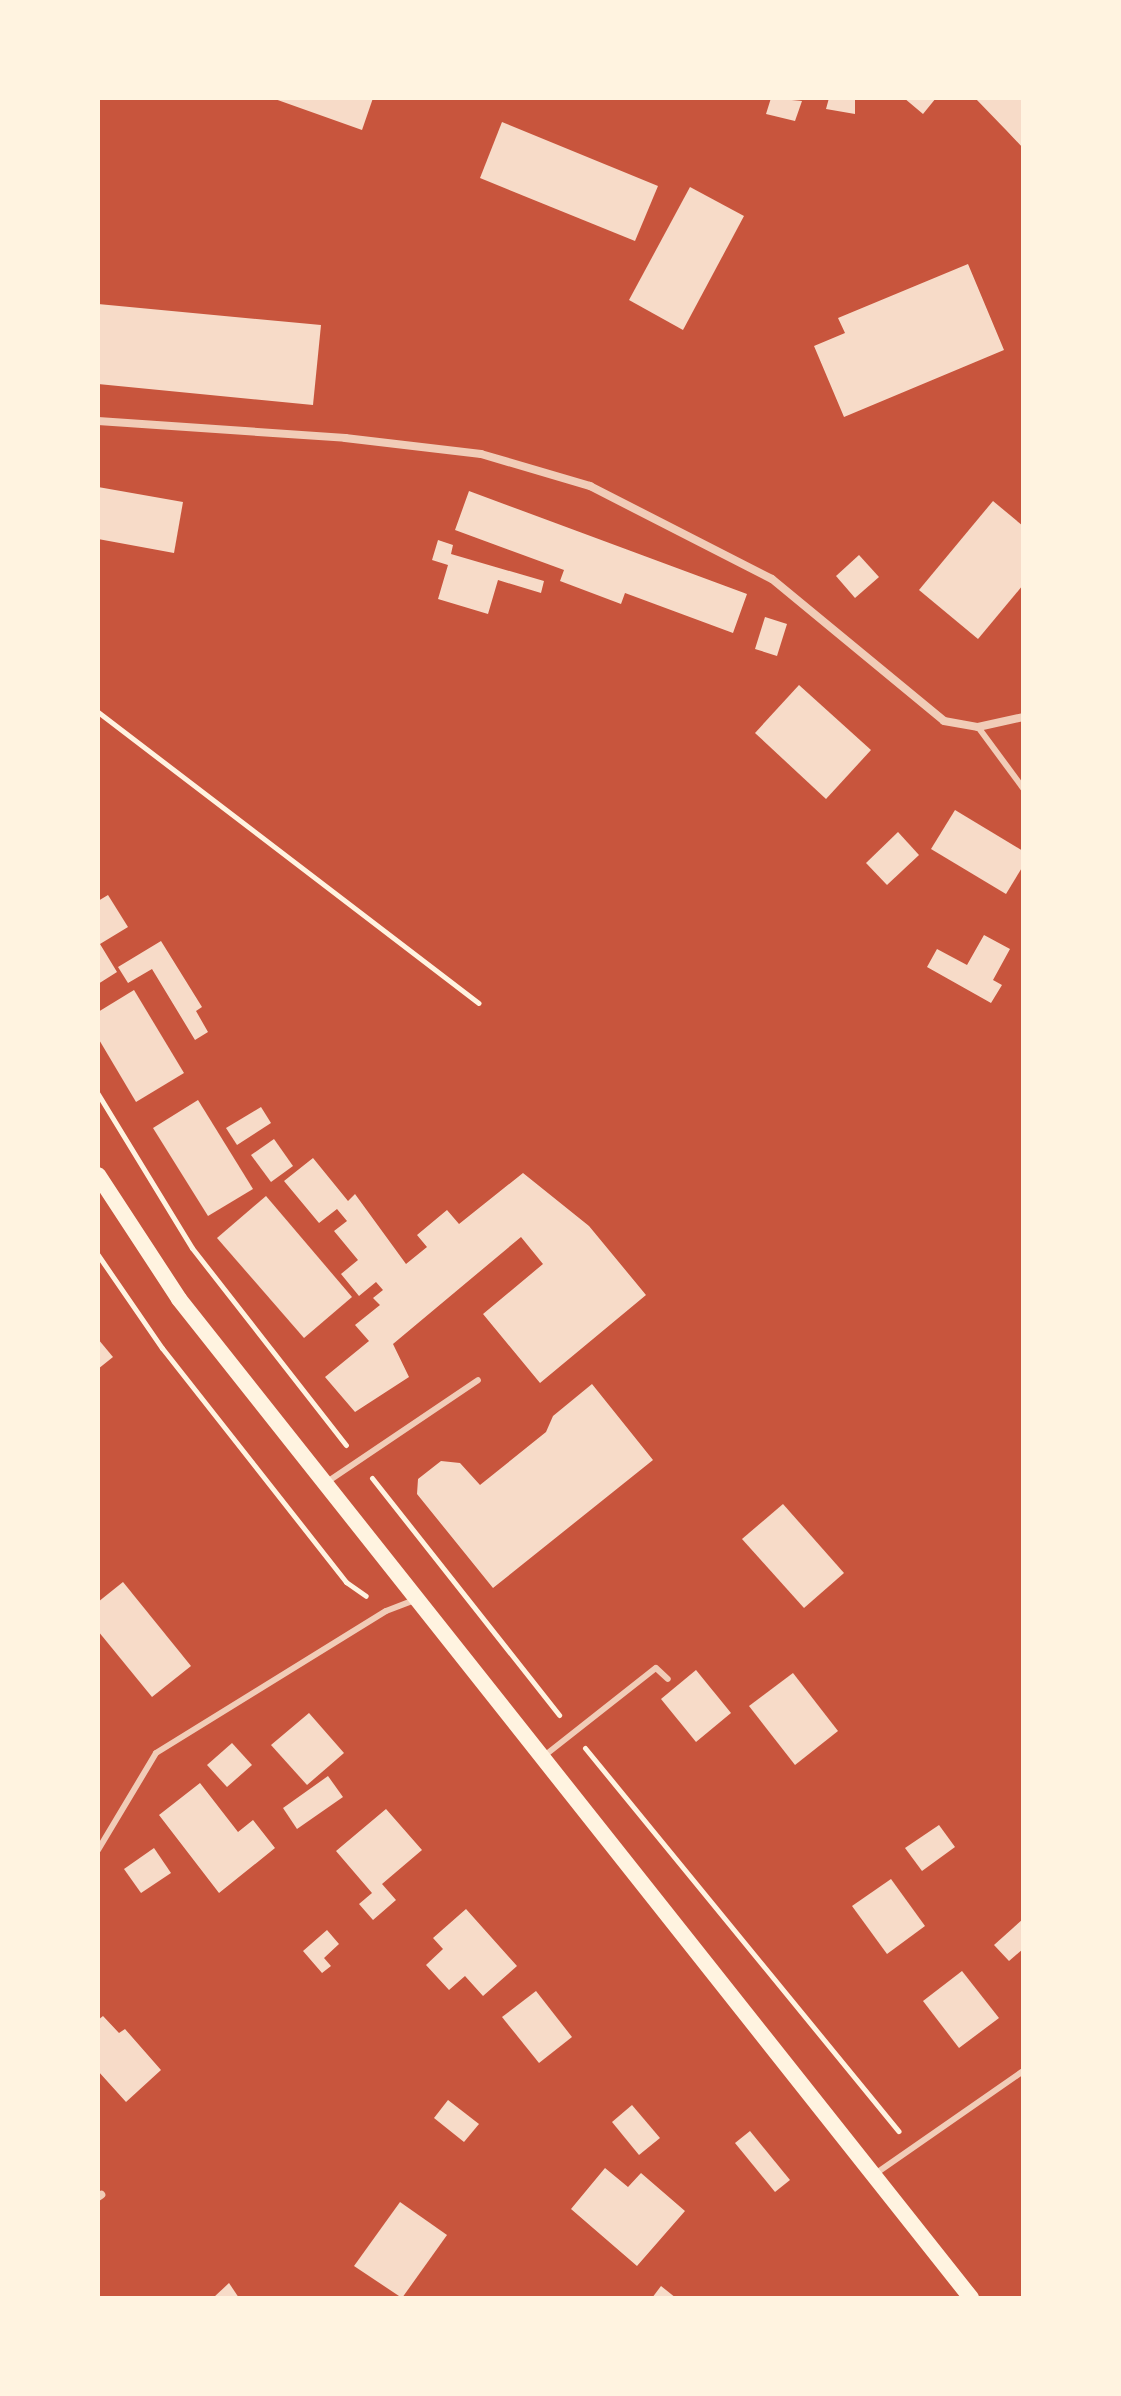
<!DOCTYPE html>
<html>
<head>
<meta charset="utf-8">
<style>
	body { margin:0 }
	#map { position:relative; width:1121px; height:2396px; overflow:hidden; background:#c8553d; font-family:Cabin,sans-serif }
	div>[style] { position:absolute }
	.building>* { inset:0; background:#f7dbc8 }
	.path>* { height:5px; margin:-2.5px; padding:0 2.5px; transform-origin:2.5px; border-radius:2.5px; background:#fff3e0 }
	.service>* { height:6px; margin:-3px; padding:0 3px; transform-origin:3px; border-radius:3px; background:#f1ccb7 }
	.minor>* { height:8px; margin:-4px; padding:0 4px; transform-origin:4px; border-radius:4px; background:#f1ccb7 }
	.secondary>* { height:16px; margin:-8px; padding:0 8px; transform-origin:8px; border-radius:8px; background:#fff3e0 }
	span { translate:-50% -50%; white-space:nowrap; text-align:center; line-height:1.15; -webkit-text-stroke:8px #fff3e0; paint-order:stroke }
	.frame { position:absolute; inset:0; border:100px solid #fff3e0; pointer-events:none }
</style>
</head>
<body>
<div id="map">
	<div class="building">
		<i style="clip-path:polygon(272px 98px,373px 98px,362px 130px)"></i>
		<i style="clip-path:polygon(771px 98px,802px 101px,795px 121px,766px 114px)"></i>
		<i style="clip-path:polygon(829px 98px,855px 98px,855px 114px,826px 109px)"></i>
		<i style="clip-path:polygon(904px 98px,936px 98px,923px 114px)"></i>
		<i style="clip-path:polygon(975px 98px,1023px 98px,1023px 148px,1006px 130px)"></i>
		<i style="clip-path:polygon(502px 122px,658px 186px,635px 241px,480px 178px)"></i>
		<i style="clip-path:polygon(690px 187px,744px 216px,683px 330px,629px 300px)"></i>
		<i style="clip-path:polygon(968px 264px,1004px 350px,844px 417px,814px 346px,845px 333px,838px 318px)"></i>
		<i style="clip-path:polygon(98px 304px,321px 325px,313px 405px,98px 384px)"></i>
		<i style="clip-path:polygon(98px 487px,183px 502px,174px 553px,98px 539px)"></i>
		<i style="clip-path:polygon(469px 491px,747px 594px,733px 633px,625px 593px,621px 604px,560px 581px,564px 570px,455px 530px)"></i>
		<i style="clip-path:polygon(993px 501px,1023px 526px,1023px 585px,978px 639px,919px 590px)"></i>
		<i style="clip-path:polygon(438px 540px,453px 545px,451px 554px,544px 581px,541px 593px,498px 580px,488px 614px,438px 599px,448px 565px,432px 560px)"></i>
		<i style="clip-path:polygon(859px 555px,879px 577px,855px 598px,836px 576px)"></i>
		<i style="clip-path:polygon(765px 617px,787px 624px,777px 656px,755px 649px)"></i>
		<i style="clip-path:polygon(799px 685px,871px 750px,826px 799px,755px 733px)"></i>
		<i style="clip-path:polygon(955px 810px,1023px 851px,1023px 866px,1006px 894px,931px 849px)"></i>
		<i style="clip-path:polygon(898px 832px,919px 855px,887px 885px,866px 863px)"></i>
		<i style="clip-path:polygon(108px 895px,128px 927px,100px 944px,117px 972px,98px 984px,98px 901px)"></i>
		<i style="clip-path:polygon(984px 935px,1010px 949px,993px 980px,1002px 985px,991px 1003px,927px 967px,937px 949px,967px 965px)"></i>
		<i style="clip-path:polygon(161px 941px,202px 1007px,196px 1011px,208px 1032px,195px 1040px,152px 969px,128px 983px,118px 967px)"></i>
		<i style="clip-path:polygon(134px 990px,184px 1073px,136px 1102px,98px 1038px,98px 1012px)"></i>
		<i style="clip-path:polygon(198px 1100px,253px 1189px,208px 1216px,153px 1128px)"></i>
		<i style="clip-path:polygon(261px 1107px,271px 1123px,237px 1145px,226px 1128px)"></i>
		<i style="clip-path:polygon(274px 1139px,293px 1166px,271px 1182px,251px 1155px)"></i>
		<i style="clip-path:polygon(313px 1158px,348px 1201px,355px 1194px,406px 1264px,427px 1247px,417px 1235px,447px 1210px,459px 1224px,523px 1173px,589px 1226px,646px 1295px,540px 1383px,483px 1314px,543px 1264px,521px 1237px,393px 1344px,409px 1377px,355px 1412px,325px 1377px,369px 1341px,355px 1325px,380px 1305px,373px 1298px,383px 1290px,376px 1282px,359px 1296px,341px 1274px,358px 1260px,334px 1231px,347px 1221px,337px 1209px,319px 1223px,284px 1181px)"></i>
		<i style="clip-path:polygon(266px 1196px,352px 1297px,304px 1338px,217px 1238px)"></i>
		<i style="clip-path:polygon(98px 1339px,113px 1357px,98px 1369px)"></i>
		<i style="clip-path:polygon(592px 1384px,653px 1460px,493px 1588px,417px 1494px,418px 1479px,441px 1461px,460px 1463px,480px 1485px,546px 1432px,553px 1416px)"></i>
		<i style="clip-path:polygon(783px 1504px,844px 1573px,804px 1608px,742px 1539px)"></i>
		<i style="clip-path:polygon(123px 1582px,191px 1666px,152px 1697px,98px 1631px,98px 1602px)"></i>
		<i style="clip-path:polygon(696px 1670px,731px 1713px,696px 1742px,661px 1699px)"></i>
		<i style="clip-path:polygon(793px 1673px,838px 1731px,795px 1765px,749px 1706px)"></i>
		<i style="clip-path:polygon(309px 1713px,344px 1753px,307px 1785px,271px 1745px)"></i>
		<i style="clip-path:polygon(232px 1743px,252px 1765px,227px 1787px,207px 1765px)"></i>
		<i style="clip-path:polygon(328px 1776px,343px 1797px,297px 1829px,283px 1808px)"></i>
		<i style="clip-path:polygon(200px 1783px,238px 1832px,253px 1820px,275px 1848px,219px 1893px,159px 1815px)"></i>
		<i style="clip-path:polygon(386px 1809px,422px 1850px,382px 1884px,396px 1900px,373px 1920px,359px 1904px,372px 1893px,336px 1851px)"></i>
		<i style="clip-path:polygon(939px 1825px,955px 1847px,922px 1871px,905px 1848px)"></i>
		<i style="clip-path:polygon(154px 1848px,171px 1873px,141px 1893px,124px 1869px)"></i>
		<i style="clip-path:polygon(891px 1879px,925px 1926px,887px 1954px,852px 1906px)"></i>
		<i style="clip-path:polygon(466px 1909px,517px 1966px,483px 1996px,465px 1976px,449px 1990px,426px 1965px,443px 1949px,433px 1938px)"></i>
		<i style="clip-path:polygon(1023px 1919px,1023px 1949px,1009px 1961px,994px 1945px)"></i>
		<i style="clip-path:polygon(327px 1930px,339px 1944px,324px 1958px,331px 1966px,322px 1973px,303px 1951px)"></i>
		<i style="clip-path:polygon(962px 1971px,999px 2018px,959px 2048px,923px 2001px)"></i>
		<i style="clip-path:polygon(536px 1991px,572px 2037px,539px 2063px,502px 2017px)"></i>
		<i style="clip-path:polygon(103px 2016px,119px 2033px,125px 2029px,161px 2070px,126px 2102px,98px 2071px,98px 2020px)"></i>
		<i style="clip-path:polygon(448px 2100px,479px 2124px,464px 2142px,434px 2118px)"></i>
		<i style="clip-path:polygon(632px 2105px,660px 2138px,639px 2155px,612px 2122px)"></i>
		<i style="clip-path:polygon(750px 2131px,790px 2180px,775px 2192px,735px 2143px)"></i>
		<i style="clip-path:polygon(605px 2168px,628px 2187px,641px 2173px,685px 2211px,637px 2266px,571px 2209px)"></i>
		<i style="clip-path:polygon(400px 2202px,447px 2235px,402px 2298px,354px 2266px)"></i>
		<i style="clip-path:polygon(229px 2283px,239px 2298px,213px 2298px)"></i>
		<i style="clip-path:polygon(661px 2286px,676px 2298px,652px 2298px)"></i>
	</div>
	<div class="path">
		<i style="left:98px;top:712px;width:479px;rotate:37.4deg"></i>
		<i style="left:98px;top:1094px;width:180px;rotate:58.6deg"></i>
		<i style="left:192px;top:1248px;width:250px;rotate:52deg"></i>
		<i style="left:98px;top:1255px;width:113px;rotate:55.5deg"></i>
		<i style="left:162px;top:1348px;width:298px;rotate:51.8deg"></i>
		<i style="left:346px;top:1582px;width:24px;rotate:35deg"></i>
		<i style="left:372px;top:1478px;width:302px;rotate:51.7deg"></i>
		<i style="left:585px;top:1748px;width:495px;rotate:50.7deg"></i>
	</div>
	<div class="service">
		<i style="left:978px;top:727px;width:76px;rotate:53.6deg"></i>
		<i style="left:327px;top:1482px;width:182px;rotate:-34deg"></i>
		<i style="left:544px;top:1756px;width:142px;rotate:-38.2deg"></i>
		<i style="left:656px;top:1668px;width:16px;rotate:43deg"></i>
		<i style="left:98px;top:1850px;width:113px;rotate:-59.1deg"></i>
		<i style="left:156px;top:1753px;width:270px;rotate:-31.7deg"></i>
		<i style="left:386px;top:1611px;width:31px;rotate:-21deg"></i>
		<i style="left:875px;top:2174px;width:180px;rotate:-34.8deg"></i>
	</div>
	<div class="minor">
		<i style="left:98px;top:421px;width:248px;rotate:3.9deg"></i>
		<i style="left:345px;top:438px;width:137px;rotate:6.7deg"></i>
		<i style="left:481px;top:454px;width:114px;rotate:16.4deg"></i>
		<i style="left:590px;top:486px;width:204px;rotate:27.1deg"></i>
		<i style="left:772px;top:579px;width:223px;rotate:39.5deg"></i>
		<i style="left:944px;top:721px;width:35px;rotate:10deg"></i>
		<i style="left:978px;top:727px;width:46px;rotate:-12.5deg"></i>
		<i style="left:98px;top:2197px;width:4px;rotate:-34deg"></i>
	</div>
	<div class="secondary">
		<i style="left:98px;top:1175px;width:148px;rotate:56.8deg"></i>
		<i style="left:179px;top:1299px;width:1275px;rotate:51.59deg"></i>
	</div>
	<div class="frame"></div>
</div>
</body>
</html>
